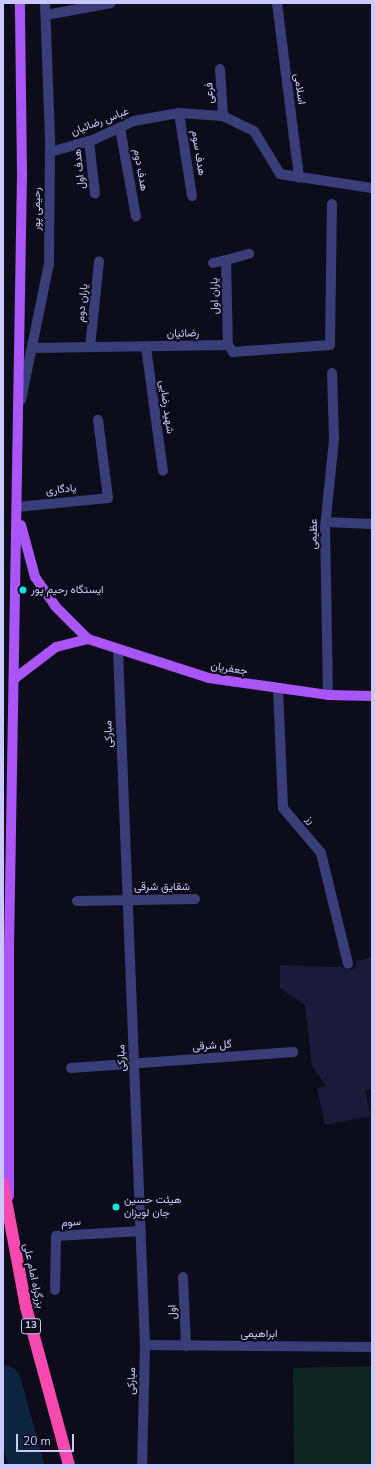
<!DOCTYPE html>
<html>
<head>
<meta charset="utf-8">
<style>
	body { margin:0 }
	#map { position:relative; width:375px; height:1468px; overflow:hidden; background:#0d0c1b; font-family:"Nunito Sans",Vazirmatn,sans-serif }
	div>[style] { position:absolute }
	.green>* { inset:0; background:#0f2522 }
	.river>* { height:35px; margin:-17.5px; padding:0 17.5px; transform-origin:17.5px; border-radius:17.5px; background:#0d253e }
	.building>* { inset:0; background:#1c193b }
	.minor>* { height:10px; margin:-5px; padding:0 5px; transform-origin:5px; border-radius:5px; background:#393d78 }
	.major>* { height:10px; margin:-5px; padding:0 5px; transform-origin:5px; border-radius:5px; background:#a955f7 }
	.highway>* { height:12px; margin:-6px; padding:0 6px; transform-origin:6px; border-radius:6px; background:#f749af }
	.dots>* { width:11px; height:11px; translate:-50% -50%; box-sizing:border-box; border:2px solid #0d0c1b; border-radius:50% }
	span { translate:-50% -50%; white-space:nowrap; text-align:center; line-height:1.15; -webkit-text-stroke:4px #0d0c1b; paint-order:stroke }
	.shield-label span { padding:1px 3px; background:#0d0c1b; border:1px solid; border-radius:3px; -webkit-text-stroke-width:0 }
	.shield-label { font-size:10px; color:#c9c9fd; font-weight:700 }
	.street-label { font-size:11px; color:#c9c9fd }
	.poi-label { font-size:11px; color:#c9c9fd }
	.left { translate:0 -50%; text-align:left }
	.frame { position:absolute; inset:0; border:4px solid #c9c9fd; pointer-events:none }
	.scale { position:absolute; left:16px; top:1434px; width:58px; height:18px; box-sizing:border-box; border:2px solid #c9c9fd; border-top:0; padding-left:5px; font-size:12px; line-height:14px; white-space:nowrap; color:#c9c9fd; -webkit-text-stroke:3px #0d0c1b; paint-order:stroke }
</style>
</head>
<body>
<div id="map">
	<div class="green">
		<i style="clip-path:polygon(372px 1366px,372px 1465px,294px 1465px,293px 1368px)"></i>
	</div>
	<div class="river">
		<i style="left:3px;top:1382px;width:86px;rotate:74.5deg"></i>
	</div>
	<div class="building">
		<i style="clip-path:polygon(372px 957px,372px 1089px,365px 1090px,371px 1116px,325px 1125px,317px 1088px,326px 1086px,312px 1066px,305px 1005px,280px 988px,280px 965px,342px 967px,349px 970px,357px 967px,356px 961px)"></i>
	</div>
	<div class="minor">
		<i style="left:277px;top:3px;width:176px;rotate:82.8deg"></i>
		<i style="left:46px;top:15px;width:66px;rotate:-10.5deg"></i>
		<i style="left:220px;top:69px;width:47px;rotate:86.3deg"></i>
		<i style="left:179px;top:113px;width:84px;rotate:81.1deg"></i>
		<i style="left:120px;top:128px;width:90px;rotate:79.8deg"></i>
		<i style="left:89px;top:141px;width:53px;rotate:83.5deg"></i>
		<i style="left:50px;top:152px;width:45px;rotate:-15.6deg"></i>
		<i style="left:93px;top:140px;width:45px;rotate:-24.9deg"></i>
		<i style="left:134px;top:121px;width:46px;rotate:-10.1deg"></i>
		<i style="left:179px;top:113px;width:44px;rotate:3.9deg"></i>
		<i style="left:223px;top:116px;width:34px;rotate:26deg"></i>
		<i style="left:254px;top:131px;width:50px;rotate:58.8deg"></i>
		<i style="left:280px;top:174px;width:93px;rotate:8.7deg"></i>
		<i style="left:226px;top:260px;width:24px;rotate:-15deg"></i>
		<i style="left:213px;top:263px;width:13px;rotate:-13deg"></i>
		<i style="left:226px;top:260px;width:85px;rotate:88.7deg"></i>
		<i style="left:90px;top:347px;width:86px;rotate:-84deg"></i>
		<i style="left:146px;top:347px;width:125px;rotate:82.2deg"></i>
		<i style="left:32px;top:348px;width:196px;rotate:-0.9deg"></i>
		<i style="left:228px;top:345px;width:9px;rotate:54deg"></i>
		<i style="left:233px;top:352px;width:97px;rotate:-4.1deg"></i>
		<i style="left:330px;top:345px;width:141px;rotate:-89.2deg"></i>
		<i style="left:21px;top:400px;width:139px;rotate:-78.4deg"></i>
		<i style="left:49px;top:264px;width:125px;rotate:-89.5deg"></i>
		<i style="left:50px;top:139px;width:136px;rotate:-92.1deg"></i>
		<i style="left:17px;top:507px;width:91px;rotate:-5.6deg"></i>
		<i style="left:108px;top:498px;width:79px;rotate:-97.3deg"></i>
		<i style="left:326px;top:522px;width:46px;rotate:2.5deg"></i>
		<i style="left:118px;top:650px;width:696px;rotate:87.78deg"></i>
		<i style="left:145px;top:1345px;width:120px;rotate:91.4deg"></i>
		<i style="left:278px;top:688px;width:120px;rotate:87.6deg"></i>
		<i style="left:283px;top:808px;width:59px;rotate:49.8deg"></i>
		<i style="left:321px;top:853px;width:114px;rotate:76.3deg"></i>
		<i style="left:328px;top:695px;width:167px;rotate:-91deg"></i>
		<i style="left:325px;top:528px;width:89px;rotate:-84.2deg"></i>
		<i style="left:334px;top:439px;width:66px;rotate:-91.7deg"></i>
		<i style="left:77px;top:901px;width:118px;rotate:-1deg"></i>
		<i style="left:71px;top:1068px;width:223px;rotate:-4.1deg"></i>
		<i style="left:183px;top:1277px;width:69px;rotate:87.5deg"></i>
		<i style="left:55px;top:1290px;width:54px;rotate:-88.9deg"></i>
		<i style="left:56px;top:1236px;width:85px;rotate:-3.4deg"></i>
		<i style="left:145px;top:1345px;width:227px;rotate:0.5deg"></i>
	</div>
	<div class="major">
		<i style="left:21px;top:525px;width:54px;rotate:74.9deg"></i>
		<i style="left:35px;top:577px;width:35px;rotate:55deg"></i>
		<i style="left:55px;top:606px;width:47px;rotate:45deg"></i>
		<i style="left:88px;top:639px;width:127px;rotate:17.9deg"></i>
		<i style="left:209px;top:678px;width:120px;rotate:8.1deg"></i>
		<i style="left:328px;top:695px;width:44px;rotate:1.3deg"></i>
		<i style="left:14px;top:679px;width:53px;rotate:-37.3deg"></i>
		<i style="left:56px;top:647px;width:33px;rotate:-14deg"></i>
		<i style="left:9px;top:1196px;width:247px;rotate:-90deg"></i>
		<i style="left:9px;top:949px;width:773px;rotate:-89.04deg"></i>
		<i style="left:22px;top:176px;width:173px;rotate:-90.7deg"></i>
	</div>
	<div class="highway">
		<i style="left:3px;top:1184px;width:125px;rotate:79.4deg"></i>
		<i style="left:26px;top:1307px;width:164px;rotate:74.8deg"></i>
	</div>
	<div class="dots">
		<i style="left:23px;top:590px;background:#0ae7e5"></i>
		<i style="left:116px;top:1207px;background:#0ae7e5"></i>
	</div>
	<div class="shield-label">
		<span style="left:31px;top:1326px">13</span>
	</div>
	<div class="street-label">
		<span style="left:299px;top:89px;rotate:82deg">اسلامی</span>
		<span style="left:210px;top:93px;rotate:-93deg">فرعی</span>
		<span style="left:100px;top:122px;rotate:-21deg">عباس رضائیان</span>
		<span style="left:198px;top:153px;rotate:81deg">هدف سوم</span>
		<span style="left:80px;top:169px;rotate:-96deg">هدف اول</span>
		<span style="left:140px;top:170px;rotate:80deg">هدف دوم</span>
		<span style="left:37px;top:209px;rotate:-90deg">رحیمی پور</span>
		<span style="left:215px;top:296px;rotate:-91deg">یاران اول</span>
		<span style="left:83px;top:303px;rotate:-84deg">یاران دوم</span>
		<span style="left:183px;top:334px;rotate:-1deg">رضائیان</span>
		<span style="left:166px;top:407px;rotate:82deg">شهید رضایی</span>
		<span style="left:61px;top:490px;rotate:-6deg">یادگاری</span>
		<span style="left:314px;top:534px;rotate:-89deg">عظیمی</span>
		<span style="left:229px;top:669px;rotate:9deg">جعفریان</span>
		<span style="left:109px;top:734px;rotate:-92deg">مبارکی</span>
		<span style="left:310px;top:820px;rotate:47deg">رز</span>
		<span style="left:162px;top:887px">شقایق شرقی</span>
		<span style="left:212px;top:1046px;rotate:-4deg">گل شرقی</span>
		<span style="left:122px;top:1058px;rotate:-92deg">مبارکی</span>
		<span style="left:71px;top:1223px;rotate:-4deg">سوم</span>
		<span style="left:33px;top:1276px;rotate:78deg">بزرگراه امام علی</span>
		<span style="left:173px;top:1312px;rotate:-92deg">اول</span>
		<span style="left:259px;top:1334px">ابراهیمی</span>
		<span style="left:132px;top:1381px;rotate:-88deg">مبارکی</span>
	</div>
	<div class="poi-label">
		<span class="left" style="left:31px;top:590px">ایستگاه رحیم پور</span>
		<span class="left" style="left:124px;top:1207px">هیئت حسین<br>جان لویزان</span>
	</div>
	<div class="frame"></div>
	<div class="scale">20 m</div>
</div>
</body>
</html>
